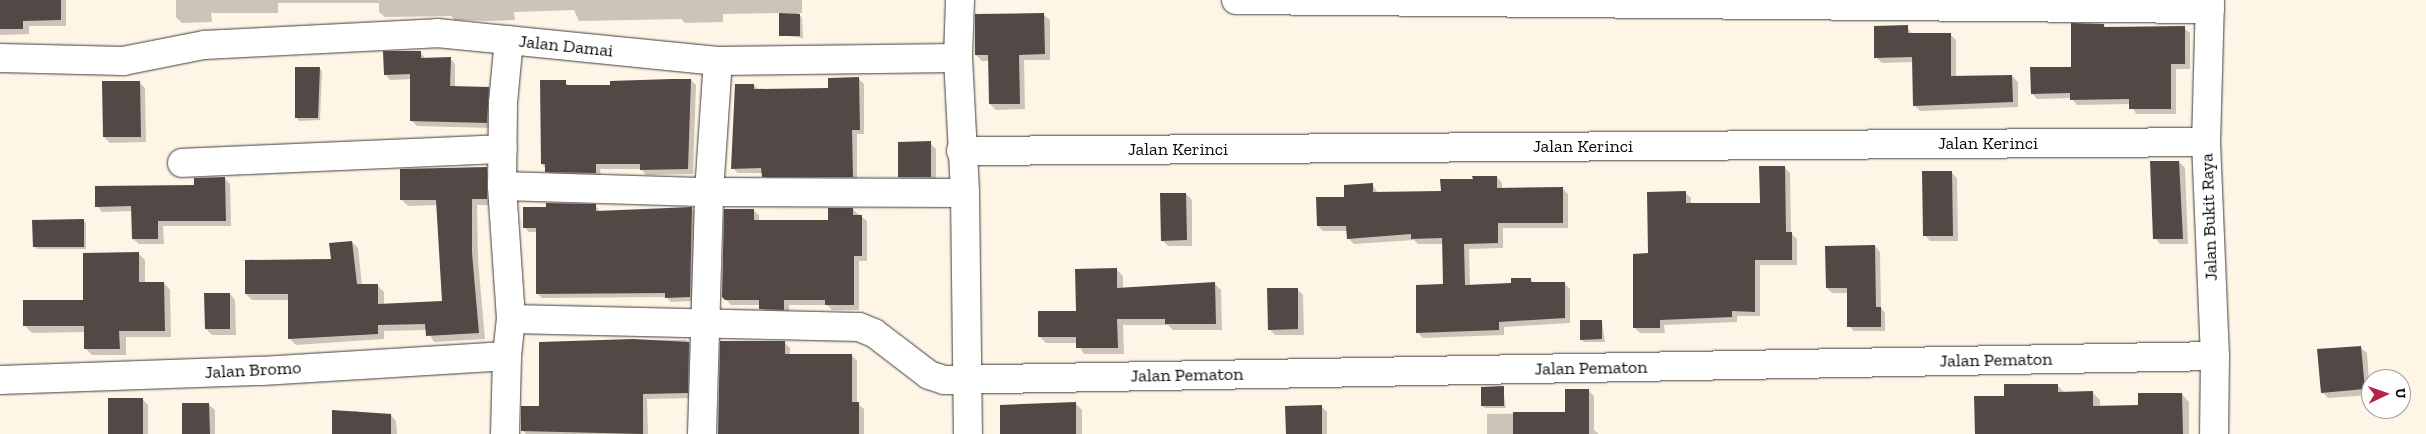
<!DOCTYPE html>
<html>
<head>
<meta charset="utf-8">
<style>
	body { margin:0 }
	#map { position:relative; width:2426px; height:434px; overflow:hidden; background:#fff5e7; font-family:"Zilla Slab",serif }
	div>[style] { position:absolute }
	.shadow>* { inset:0; background:#0003 }
	.building>* { inset:0; background:#524947 }
	.roads { filter:drop-shadow(0 0 1px #3d3d3d) drop-shadow(0 0 1px #3d3d3d) }
	.minor>* { height:28px; margin:-14px; padding:0 14px; transform-origin:14px; border-radius:14px; background:#fff }
	.tertiary>* { height:28px; margin:-14px; padding:0 14px; transform-origin:14px; border-radius:14px; background:#fff }
	span { translate:-50% -50%; white-space:nowrap; text-align:center; line-height:1.15; -webkit-text-stroke:5px #fff; paint-order:stroke }
	.street-label { font-size:18px; color:#0a0a0a }
	.north { position:absolute; left:2361px; top:369px; width:50px; height:50px; box-sizing:border-box; background:#fff; border:1px solid #9d9d9d; border-radius:50%; rotate:87deg; font-size:14px; font-weight:700; line-height:20px; text-align:center; color:#0a0a0a }
	.north::after { content:''; display:block; margin:auto; width:18px; height:22px; background:#b62648; clip-path:polygon(50% 0,100% 100%,50% 72%,0 100%) }
</style>
</head>
<body>
<div id="map">
	<div class="shadow">
		<i style="clip-path:polygon(0 0,66px 0,66px 26px,29px 26px,29px 34px,0 35px)"></i>
		<i style="clip-path:polygon(176px 0,802px 0,802px 13px,798px 13px,802px 18px,803px 38px,781px 35px,780px 13px,723px 14px,723px 22px,685px 23px,681px 19px,579px 21px,574px 10px,514px 12px,515px 20px,487px 21px,455px 20px,451px 16px,385px 17px,379px 12px,379px 3px,278px 3px,278px 13px,211px 13px,212px 22px,182px 23px,176px 17px)"></i>
		<i style="clip-path:polygon(1044px 15px,1050px 20px,1050px 60px,1024px 60px,1025px 109px,996px 110px,990px 104px,990px 61px,982px 61px,976px 55px)"></i>
		<i style="clip-path:polygon(2104px 25px,2107px 29px,2184px 28px,2190px 33px,2190px 69px,2176px 69px,2176px 114px,2136px 114px,2131px 104px,2077px 105px,2071px 98px,2037px 99px,2032px 93px,2072px 68px)"></i>
		<i style="clip-path:polygon(1907px 27px,1913px 35px,1950px 34px,1956px 40px,1956px 77px,2012px 76px,2018px 82px,2018px 107px,1920px 111px,1914px 105px,1914px 62px,1882px 63px,1876px 57px)"></i>
		<i style="clip-path:polygon(420px 52px,426px 59px,450px 58px,455px 64px,455px 88px,488px 88px,494px 93px,492px 128px,417px 126px,412px 121px,411px 79px,390px 80px,385px 74px)"></i>
		<i style="clip-path:polygon(319px 68px,322px 71px,320px 120px,299px 121px,297px 118px)"></i>
		<i style="clip-path:polygon(859px 79px,864px 84px,864px 134px,857px 134px,857px 182px,768px 181px,763px 173px,738px 173px,733px 168px,754px 85px,759px 90px,829px 89px)"></i>
		<i style="clip-path:polygon(691px 80px,696px 85px,693px 174px,646px 175px,641px 169px,600px 169px,601px 178px,552px 176px,542px 164px,565px 82px,570px 87px,612px 87px)"></i>
		<i style="clip-path:polygon(139px 82px,145px 88px,146px 142px,110px 143px,104px 137px)"></i>
		<i style="clip-path:polygon(930px 143px,936px 149px,936px 183px,905px 182px,899px 177px)"></i>
		<i style="clip-path:polygon(2179px 162px,2185px 168px,2188px 244px,2160px 244px,2155px 238px)"></i>
		<i style="clip-path:polygon(1784px 167px,1790px 173px,1791px 233px,1797px 239px,1797px 265px,1760px 265px,1760px 316px,1737px 316px,1737px 322px,1664px 325px,1665px 333px,1640px 333px,1635px 328px,1649px 255px,1685px 192px,1691px 198px,1691px 204px,1761px 204px)"></i>
		<i style="clip-path:polygon(486px 168px,492px 174px,493px 205px,477px 205px,478px 260px,485px 339px,434px 342px,427px 330px,384px 331px,384px 339px,296px 345px,290px 339px,289px 300px,252px 300px,246px 294px,332px 261px,352px 242px,358px 248px,362px 285px,377px 285px,384px 292px,384px 305px,443px 302px,438px 205px,408px 206px,401px 199px)"></i>
		<i style="clip-path:polygon(1951px 172px,1957px 178px,1958px 241px,1930px 241px,1925px 235px)"></i>
		<i style="clip-path:polygon(1497px 177px,1502px 183px,1502px 189px,1562px 188px,1568px 194px,1568px 228px,1503px 228px,1503px 248px,1469px 249px,1470px 286px,1512px 284px,1530px 279px,1534px 283px,1564px 283px,1570px 289px,1570px 323px,1504px 327px,1504px 335px,1423px 338px,1418px 333px,1444px 286px,1443px 244px,1418px 244px,1414px 240px,1354px 244px,1348px 238px,1348px 231px,1323px 231px,1318px 226px,1346px 198px,1372px 184px,1378px 193px,1442px 192px,1474px 180px)"></i>
		<i style="clip-path:polygon(225px 178px,230px 184px,231px 226px,163px 226px,164px 244px,139px 244px,133px 239px,133px 211px,102px 212px,97px 206px)"></i>
		<i style="clip-path:polygon(1186px 194px,1192px 200px,1192px 246px,1168px 246px,1162px 240px)"></i>
		<i style="clip-path:polygon(596px 206px,600px 212px,692px 208px,696px 213px,694px 301px,671px 302px,666px 297px,542px 298px,538px 294px,537px 232px,529px 232px,524px 227px)"></i>
		<i style="clip-path:polygon(852px 209px,867px 221px,867px 261px,859px 261px,859px 310px,832px 310px,827px 305px,789px 305px,789px 315px,766px 314px,760px 305px,731px 305px,723px 296px,753px 210px,759px 215px,759px 221px,829px 221px)"></i>
		<i style="clip-path:polygon(84px 221px,86px 223px,86px 249px,37px 249px,34px 246px)"></i>
		<i style="clip-path:polygon(1875px 246px,1880px 252px,1881px 308px,1885px 313px,1885px 331px,1854px 331px,1849px 326px,1848px 293px,1832px 293px,1827px 288px)"></i>
		<i style="clip-path:polygon(138px 253px,145px 260px,145px 283px,164px 283px,170px 290px,171px 337px,126px 337px,126px 355px,92px 355px,85px 348px,85px 332px,32px 333px,25px 326px,85px 301px)"></i>
		<i style="clip-path:polygon(1116px 269px,1123px 276px,1123px 288px,1215px 284px,1221px 290px,1222px 330px,1173px 330px,1168px 325px,1123px 325px,1124px 354px,1084px 354px,1077px 343px,1046px 343px,1039px 336px,1077px 312px)"></i>
		<i style="clip-path:polygon(1297px 289px,1303px 295px,1304px 335px,1275px 335px,1269px 329px)"></i>
		<i style="clip-path:polygon(230px 294px,235px 300px,236px 335px,212px 335px,206px 329px)"></i>
		<i style="clip-path:polygon(1602px 321px,1605px 342px,1584px 342px,1581px 339px)"></i>
		<i style="clip-path:polygon(633px 340px,686px 340px,694px 348px,692px 398px,647px 399px,648px 434px,526px 434px,523px 431px,540px 407px)"></i>
		<i style="clip-path:polygon(784px 342px,790px 348px,790px 356px,851px 355px,857px 361px,857px 403px,864px 409px,864px 434px,722px 434px)"></i>
		<i style="clip-path:polygon(2361px 348px,2367px 353px,2370px 395px,2328px 398px,2322px 392px)"></i>
		<i style="clip-path:polygon(2057px 385px,2065px 393px,2093px 393px,2100px 400px,2100px 407px,2139px 406px,2182px 394px,2189px 402px,2189px 434px,1976px 434px,2005px 397px)"></i>
		<i style="clip-path:polygon(1503px 388px,1506px 408px,1485px 408px,1482px 406px)"></i>
		<i style="clip-path:polygon(1589px 391px,1594px 396px,1594px 430px,1599px 434px,1487px 434px,1487px 414px,1566px 413px)"></i>
		<i style="clip-path:polygon(142px 399px,148px 405px,148px 434px,110px 434px)"></i>
		<i style="clip-path:polygon(1076px 404px,1082px 410px,1082px 434px,1002px 434px)"></i>
		<i style="clip-path:polygon(209px 405px,215px 410px,215px 434px,183px 434px)"></i>
		<i style="clip-path:polygon(1321px 406px,1327px 412px,1327px 434px,1287px 434px)"></i>
		<i style="clip-path:polygon(357px 411px,361px 415px,391px 415px,396px 421px,397px 434px,334px 434px,333px 412px)"></i>
	</div>
	<div class="building">
		<i style="clip-path:polygon(0 0,61px 0,61px 20px,23px 21px,23px 29px,0 29px)"></i>
		<i style="clip-path:polygon(779px 13px,800px 14px,800px 36px,779px 36px)"></i>
		<i style="clip-path:polygon(1044px 13px,1045px 54px,1019px 55px,1020px 104px,989px 104px,988px 55px,975px 55px,975px 14px)"></i>
		<i style="clip-path:polygon(2071px 23px,2104px 24px,2104px 27px,2185px 26px,2185px 64px,2171px 64px,2171px 109px,2129px 109px,2129px 99px,2070px 100px,2070px 93px,2031px 94px,2030px 67px,2071px 67px)"></i>
		<i style="clip-path:polygon(1908px 25px,1908px 33px,1951px 33px,1951px 76px,2012px 75px,2013px 102px,1913px 106px,1912px 57px,1874px 58px,1874px 26px)"></i>
		<i style="clip-path:polygon(383px 51px,421px 51px,421px 58px,451px 57px,450px 86px,489px 87px,487px 123px,410px 121px,410px 74px,384px 75px)"></i>
		<i style="clip-path:polygon(295px 67px,320px 67px,318px 118px,295px 118px)"></i>
		<i style="clip-path:polygon(859px 77px,860px 130px,852px 130px,853px 177px,762px 177px,761px 168px,731px 169px,735px 84px,754px 84px,754px 89px,828px 88px,828px 78px)"></i>
		<i style="clip-path:polygon(671px 79px,691px 79px,688px 169px,640px 170px,640px 164px,596px 164px,596px 173px,545px 172px,545px 164px,541px 164px,540px 80px,566px 80px,566px 85px,610px 85px,610px 81px)"></i>
		<i style="clip-path:polygon(102px 81px,140px 81px,141px 137px,103px 137px)"></i>
		<i style="clip-path:polygon(931px 141px,931px 177px,898px 177px,898px 142px)"></i>
		<i style="clip-path:polygon(2150px 161px,2179px 161px,2183px 239px,2153px 239px)"></i>
		<i style="clip-path:polygon(1759px 166px,1785px 166px,1786px 232px,1792px 232px,1792px 260px,1755px 260px,1755px 312px,1732px 311px,1732px 317px,1660px 320px,1660px 328px,1633px 328px,1633px 254px,1648px 253px,1647px 192px,1686px 191px,1686px 203px,1760px 203px)"></i>
		<i style="clip-path:polygon(487px 167px,487px 199px,472px 199px,472px 253px,479px 333px,426px 336px,425px 324px,378px 325px,378px 334px,288px 339px,288px 294px,245px 294px,245px 260px,331px 259px,329px 243px,352px 241px,357px 284px,378px 284px,378px 304px,442px 301px,436px 200px,400px 200px,400px 169px)"></i>
		<i style="clip-path:polygon(1922px 171px,1952px 171px,1953px 236px,1923px 236px)"></i>
		<i style="clip-path:polygon(1472px 176px,1497px 176px,1497px 188px,1563px 187px,1563px 223px,1498px 223px,1498px 243px,1464px 244px,1465px 285px,1511px 283px,1511px 278px,1531px 278px,1531px 282px,1565px 282px,1565px 318px,1499px 322px,1499px 330px,1416px 333px,1416px 285px,1443px 284px,1442px 238px,1411px 239px,1411px 234px,1347px 239px,1346px 226px,1317px 226px,1316px 197px,1344px 197px,1344px 185px,1373px 183px,1373px 192px,1441px 191px,1440px 179px,1473px 179px)"></i>
		<i style="clip-path:polygon(225px 177px,226px 221px,158px 221px,158px 239px,132px 239px,131px 206px,95px 207px,95px 186px,194px 185px,194px 178px)"></i>
		<i style="clip-path:polygon(1160px 193px,1186px 193px,1187px 240px,1161px 241px)"></i>
		<i style="clip-path:polygon(546px 203px,596px 204px,596px 211px,692px 207px,690px 297px,665px 298px,665px 293px,536px 294px,536px 228px,523px 228px,523px 207px,546px 207px)"></i>
		<i style="clip-path:polygon(828px 208px,853px 208px,853px 215px,862px 215px,862px 256px,854px 256px,854px 305px,825px 305px,825px 300px,784px 300px,784px 310px,759px 309px,759px 300px,725px 300px,722px 297px,724px 209px,754px 209px,754px 220px,828px 220px)"></i>
		<i style="clip-path:polygon(84px 219px,84px 247px,33px 247px,32px 220px)"></i>
		<i style="clip-path:polygon(1875px 245px,1876px 307px,1881px 307px,1881px 327px,1847px 327px,1847px 288px,1826px 288px,1825px 246px)"></i>
		<i style="clip-path:polygon(139px 252px,139px 282px,164px 282px,165px 331px,119px 331px,120px 349px,84px 349px,84px 326px,23px 326px,23px 300px,83px 300px,83px 253px)"></i>
		<i style="clip-path:polygon(1117px 268px,1117px 288px,1215px 282px,1216px 324px,1165px 324px,1165px 319px,1117px 319px,1118px 348px,1076px 348px,1076px 337px,1038px 337px,1038px 311px,1076px 311px,1075px 269px)"></i>
		<i style="clip-path:polygon(1267px 288px,1298px 288px,1298px 329px,1268px 330px)"></i>
		<i style="clip-path:polygon(204px 293px,230px 293px,230px 329px,205px 329px)"></i>
		<i style="clip-path:polygon(1580px 320px,1602px 320px,1602px 339px,1580px 340px)"></i>
		<i style="clip-path:polygon(633px 339px,689px 342px,688px 393px,643px 394px,643px 434px,521px 431px,521px 406px,539px 406px,539px 342px)"></i>
		<i style="clip-path:polygon(720px 341px,785px 341px,785px 354px,852px 354px,852px 402px,859px 402px,859px 434px,718px 434px)"></i>
		<i style="clip-path:polygon(2361px 346px,2365px 389px,2321px 393px,2317px 349px)"></i>
		<i style="clip-path:polygon(2004px 384px,2058px 384px,2058px 392px,2093px 391px,2093px 406px,2138px 405px,2138px 393px,2182px 393px,2183px 434px,1975px 434px,1974px 396px,2004px 396px)"></i>
		<i style="clip-path:polygon(1504px 386px,1504px 406px,1481px 406px,1481px 387px)"></i>
		<i style="clip-path:polygon(1565px 389px,1589px 389px,1589px 434px,1513px 434px,1513px 412px,1565px 412px)"></i>
		<i style="clip-path:polygon(108px 398px,143px 398px,143px 434px,108px 434px)"></i>
		<i style="clip-path:polygon(1076px 402px,1076px 434px,1000px 434px,1000px 405px)"></i>
		<i style="clip-path:polygon(182px 403px,209px 403px,210px 434px,182px 434px)"></i>
		<i style="clip-path:polygon(1322px 405px,1322px 434px,1286px 434px,1285px 406px)"></i>
		<i style="clip-path:polygon(332px 410px,391px 414px,391px 434px,332px 434px)"></i>
	</div>
	<div class="roads">
		<div class="minor">
			<i style="left:960px;top:0;width:58px;rotate:92deg"></i>
			<i style="left:958px;top:58px;width:135px;rotate:87deg"></i>
			<i style="left:965px;top:193px;width:241px;rotate:89.3deg"></i>
			<i style="left:1236px;top:0;width:974px;rotate:0.53deg"></i>
			<i style="left:0;top:58px;width:123px;rotate:1.4deg"></i>
			<i style="left:123px;top:61px;width:83px;rotate:-11.2deg"></i>
			<i style="left:204px;top:45px;width:233px;rotate:-2.9deg"></i>
			<i style="left:437px;top:33px;width:282px;rotate:5.7deg"></i>
			<i style="left:718px;top:61px;width:240px;rotate:-0.7deg"></i>
			<i style="left:961px;top:151px;width:1245px;rotate:-0.41deg"></i>
			<i style="left:182px;top:163px;width:321px;rotate:-2.5deg"></i>
			<i style="left:502px;top:186px;width:207px;rotate:1.7deg"></i>
			<i style="left:709px;top:192px;width:256px;rotate:0.2deg"></i>
			<i style="left:511px;top:319px;width:348px;rotate:1.3deg"></i>
			<i style="left:859px;top:327px;width:16px;rotate:22deg"></i>
			<i style="left:874px;top:333px;width:69px;rotate:37.4deg"></i>
			<i style="left:929px;top:375px;width:16px;rotate:18deg"></i>
			<i style="left:944px;top:380px;width:1271px;rotate:-1.08deg"></i>
			<i style="left:0;top:380px;width:262px;rotate:-2deg"></i>
			<i style="left:262px;top:371px;width:245px;rotate:-3.5deg"></i>
			<i style="left:505px;top:434px;width:78px;rotate:-88.5deg"></i>
			<i style="left:507px;top:356px;width:37px;rotate:-84deg"></i>
			<i style="left:511px;top:319px;width:133px;rotate:-93.9deg"></i>
			<i style="left:502px;top:186px;width:83px;rotate:-89.3deg"></i>
			<i style="left:503px;top:103px;width:63px;rotate:-84.6deg"></i>
			<i style="left:702px;top:434px;width:242px;rotate:-88.3deg"></i>
			<i style="left:709px;top:192px;width:131px;rotate:-86.1deg"></i>
		</div>
		<div class="tertiary">
			<i style="left:2210px;top:0;width:142px;rotate:91.6deg"></i>
			<i style="left:2206px;top:142px;width:214px;rotate:87.6deg"></i>
			<i style="left:2215px;top:356px;width:78px;rotate:90.7deg"></i>
		</div>
	</div>
	<div class="street-label">
		<span style="left:566px;top:46px;rotate:6deg">Jalan Damai</span>
		<span style="left:1988px;top:143px">Jalan Kerinci</span>
		<span style="left:1583px;top:146px">Jalan Kerinci</span>
		<span style="left:1178px;top:149px">Jalan Kerinci</span>
		<span style="left:2209px;top:217px;rotate:-92deg">Jalan Bukit Raya</span>
		<span style="left:1996px;top:360px;rotate:-1deg">Jalan Pematon</span>
		<span style="left:1591px;top:368px;rotate:-1deg">Jalan Pematon</span>
		<span style="left:253px;top:370px;rotate:-3deg">Jalan Bromo</span>
		<span style="left:1187px;top:375px;rotate:-1deg">Jalan Pematon</span>
	</div>
	<div class="north">U</div>
</div>
</body>
</html>
